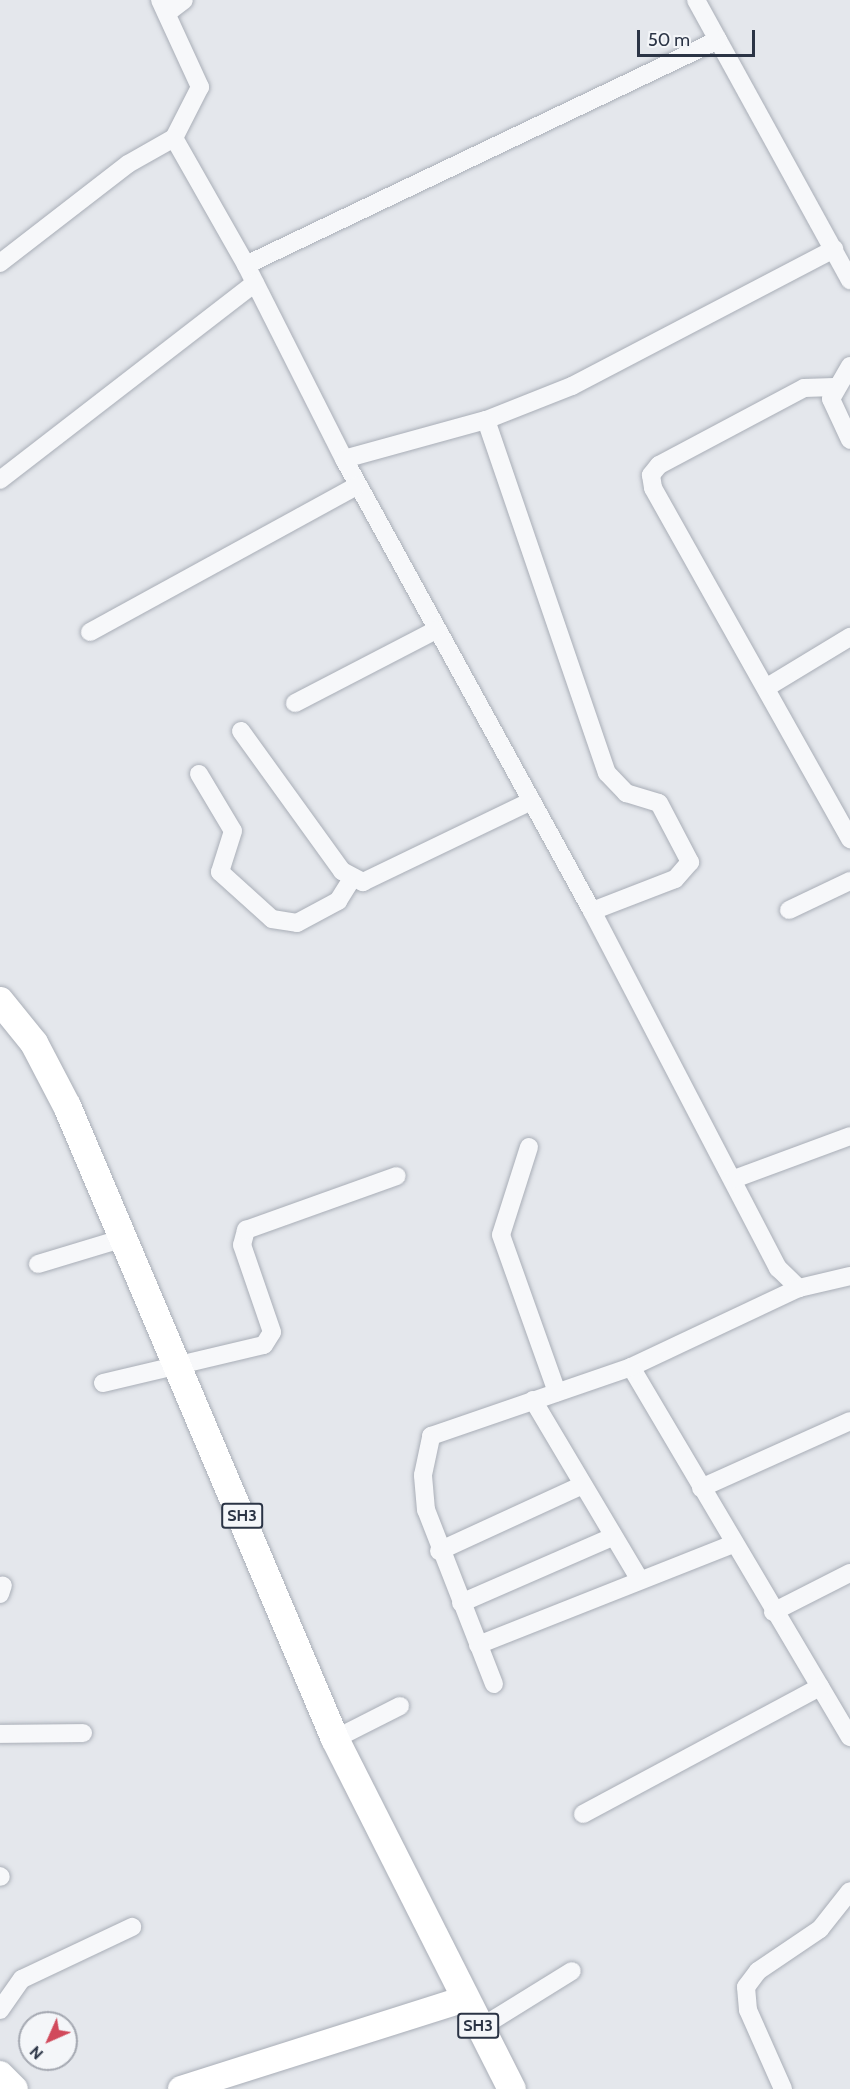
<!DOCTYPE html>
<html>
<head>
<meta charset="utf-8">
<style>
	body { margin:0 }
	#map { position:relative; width:850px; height:2089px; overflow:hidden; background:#e4e7ec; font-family:Cabin,sans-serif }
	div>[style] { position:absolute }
	.roads { filter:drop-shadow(0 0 2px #a9aeb7) drop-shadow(0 0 2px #a9aeb7) }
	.street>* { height:18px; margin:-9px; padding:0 9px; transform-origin:9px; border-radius:9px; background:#f7f8fa }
	.secondary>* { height:26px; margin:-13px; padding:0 13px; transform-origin:13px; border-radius:13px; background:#fff }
	.primary>* { height:28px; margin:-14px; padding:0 14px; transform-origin:14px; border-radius:14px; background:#fff }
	span { translate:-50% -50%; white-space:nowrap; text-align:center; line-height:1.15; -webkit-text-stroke:6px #f4f6f9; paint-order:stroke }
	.shield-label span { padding:2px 4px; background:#f4f6f9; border:2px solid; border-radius:4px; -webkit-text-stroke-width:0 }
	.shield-label { font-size:16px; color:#2b3445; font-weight:700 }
	.north { position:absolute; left:18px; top:2011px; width:60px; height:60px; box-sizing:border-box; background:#f4f6f9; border:2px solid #a4a8b1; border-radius:50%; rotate:225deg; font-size:16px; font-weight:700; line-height:24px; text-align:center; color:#2b3445 }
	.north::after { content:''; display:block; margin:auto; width:21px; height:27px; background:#d1495b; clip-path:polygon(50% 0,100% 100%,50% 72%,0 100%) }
	.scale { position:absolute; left:637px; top:30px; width:118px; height:27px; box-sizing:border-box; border:3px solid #2b3445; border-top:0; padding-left:8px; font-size:18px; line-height:21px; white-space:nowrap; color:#2b3445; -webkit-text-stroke:4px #f4f6f9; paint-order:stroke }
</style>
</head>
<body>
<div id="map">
	<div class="roads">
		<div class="street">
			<i style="left:160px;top:0;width:96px;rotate:65.3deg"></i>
			<i style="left:200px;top:87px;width:57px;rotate:117deg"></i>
			<i style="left:696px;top:0;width:320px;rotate:61.2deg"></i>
			<i style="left:167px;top:13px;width:21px;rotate:-37deg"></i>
			<i style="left:0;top:263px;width:162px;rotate:-37.7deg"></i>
			<i style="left:128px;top:164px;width:53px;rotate:-29.5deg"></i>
			<i style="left:174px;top:138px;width:146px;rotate:60.4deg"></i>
			<i style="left:246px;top:265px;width:217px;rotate:63.2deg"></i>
			<i style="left:344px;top:459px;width:147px;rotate:-15.4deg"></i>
			<i style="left:486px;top:420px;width:92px;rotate:-21.6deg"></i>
			<i style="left:572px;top:386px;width:296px;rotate:-27.6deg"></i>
			<i style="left:246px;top:265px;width:523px;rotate:-25.49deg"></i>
			<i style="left:850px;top:366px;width:38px;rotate:120deg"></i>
			<i style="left:831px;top:399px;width:45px;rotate:65.1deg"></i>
			<i style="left:834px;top:387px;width:30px;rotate:178deg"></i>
			<i style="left:804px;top:388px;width:164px;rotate:152deg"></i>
			<i style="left:659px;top:465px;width:13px;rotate:129deg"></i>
			<i style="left:651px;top:475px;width:13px;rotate:81deg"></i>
			<i style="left:653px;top:488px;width:403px;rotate:60.7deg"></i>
			<i style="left:486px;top:420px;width:373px;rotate:71.1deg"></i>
			<i style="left:607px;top:773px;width:28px;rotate:46deg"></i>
			<i style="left:626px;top:793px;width:34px;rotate:17deg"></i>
			<i style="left:659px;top:803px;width:67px;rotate:62.3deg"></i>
			<i style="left:690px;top:862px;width:23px;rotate:131deg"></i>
			<i style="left:675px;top:879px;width:89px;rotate:158.9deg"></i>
			<i style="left:344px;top:459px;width:516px;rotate:61.25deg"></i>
			<i style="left:592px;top:911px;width:403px;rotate:62.5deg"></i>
			<i style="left:778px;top:1268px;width:29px;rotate:44deg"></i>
			<i style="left:799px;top:1288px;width:52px;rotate:-13.2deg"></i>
			<i style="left:0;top:480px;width:322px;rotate:-37.7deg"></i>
			<i style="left:90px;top:632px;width:304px;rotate:-28.7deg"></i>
			<i style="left:769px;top:686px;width:95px;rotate:-31.2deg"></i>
			<i style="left:295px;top:703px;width:159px;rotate:-27.4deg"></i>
			<i style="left:241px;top:731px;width:173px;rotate:54.2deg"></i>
			<i style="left:342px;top:871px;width:24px;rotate:28deg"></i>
			<i style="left:363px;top:882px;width:187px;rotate:-25.7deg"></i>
			<i style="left:199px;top:774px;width:66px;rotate:59.2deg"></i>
			<i style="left:233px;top:831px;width:43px;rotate:107.6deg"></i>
			<i style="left:220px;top:872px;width:70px;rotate:42.1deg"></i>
			<i style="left:272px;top:919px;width:25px;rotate:9deg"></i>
			<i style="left:297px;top:923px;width:47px;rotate:-28.2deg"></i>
			<i style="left:338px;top:901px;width:26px;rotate:-58deg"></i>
			<i style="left:789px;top:910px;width:68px;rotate:-25.4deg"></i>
			<i style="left:529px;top:1147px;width:92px;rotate:107.7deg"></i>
			<i style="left:501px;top:1235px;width:167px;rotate:70.4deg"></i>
			<i style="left:734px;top:1179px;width:124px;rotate:-20.3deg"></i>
			<i style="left:38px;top:1264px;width:90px;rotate:-16.8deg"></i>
			<i style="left:631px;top:1367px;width:430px;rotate:59.4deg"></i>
			<i style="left:103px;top:1383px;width:165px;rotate:-13.3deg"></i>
			<i style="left:264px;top:1345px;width:15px;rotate:-58deg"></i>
			<i style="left:272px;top:1332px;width:92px;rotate:-109deg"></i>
			<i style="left:242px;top:1245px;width:16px;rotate:-75deg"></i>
			<i style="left:246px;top:1230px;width:160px;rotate:-19.7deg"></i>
			<i style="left:533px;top:1400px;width:209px;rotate:59.3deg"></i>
			<i style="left:701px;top:1488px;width:163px;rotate:-24.2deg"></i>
			<i style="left:439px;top:1551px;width:155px;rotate:-24.7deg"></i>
			<i style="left:0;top:1594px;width:9px;rotate:-72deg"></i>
			<i style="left:461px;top:1603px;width:165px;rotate:-23.6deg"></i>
			<i style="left:773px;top:1612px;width:86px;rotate:-26.9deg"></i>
			<i style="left:478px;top:1645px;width:274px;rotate:-21.6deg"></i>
			<i style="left:494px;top:1684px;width:187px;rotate:-111.3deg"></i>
			<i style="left:426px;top:1510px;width:35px;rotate:-95deg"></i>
			<i style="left:423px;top:1475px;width:40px;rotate:-78deg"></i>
			<i style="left:431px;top:1436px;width:212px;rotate:-19deg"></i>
			<i style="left:631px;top:1367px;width:186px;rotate:-25.2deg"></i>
			<i style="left:0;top:1734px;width:83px;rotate:-0.7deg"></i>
			<i style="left:335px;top:1739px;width:73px;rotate:-26.9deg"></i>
			<i style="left:583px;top:1814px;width:269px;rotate:-28.2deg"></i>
			<i style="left:0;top:1876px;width:1px;rotate:45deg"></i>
			<i style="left:0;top:2010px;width:38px;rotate:-55deg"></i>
			<i style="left:22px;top:1979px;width:122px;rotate:-25.3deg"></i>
			<i style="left:480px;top:2028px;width:108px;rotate:-31.8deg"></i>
			<i style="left:783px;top:2089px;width:86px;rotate:-113.9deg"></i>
			<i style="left:748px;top:2010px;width:23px;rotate:-95deg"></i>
			<i style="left:746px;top:1987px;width:20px;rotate:-53deg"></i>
			<i style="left:758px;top:1971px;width:75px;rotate:-34.1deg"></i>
			<i style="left:820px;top:1929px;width:48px;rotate:-51.7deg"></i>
		</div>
		<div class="secondary">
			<i style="left:0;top:2074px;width:21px;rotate:45deg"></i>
			<i style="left:181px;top:2089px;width:297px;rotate:-17.6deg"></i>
		</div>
		<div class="primary">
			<i style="left:0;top:1001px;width:54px;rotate:51deg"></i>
			<i style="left:34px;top:1043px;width:71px;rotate:62.4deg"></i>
			<i style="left:67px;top:1106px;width:687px;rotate:67.05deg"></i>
			<i style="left:335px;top:1739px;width:392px;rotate:63.2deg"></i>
		</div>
	</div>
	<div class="shield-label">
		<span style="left:242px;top:1516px">SH3</span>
		<span style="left:478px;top:2026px">SH3</span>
	</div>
	<div class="north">N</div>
	<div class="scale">50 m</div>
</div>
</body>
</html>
